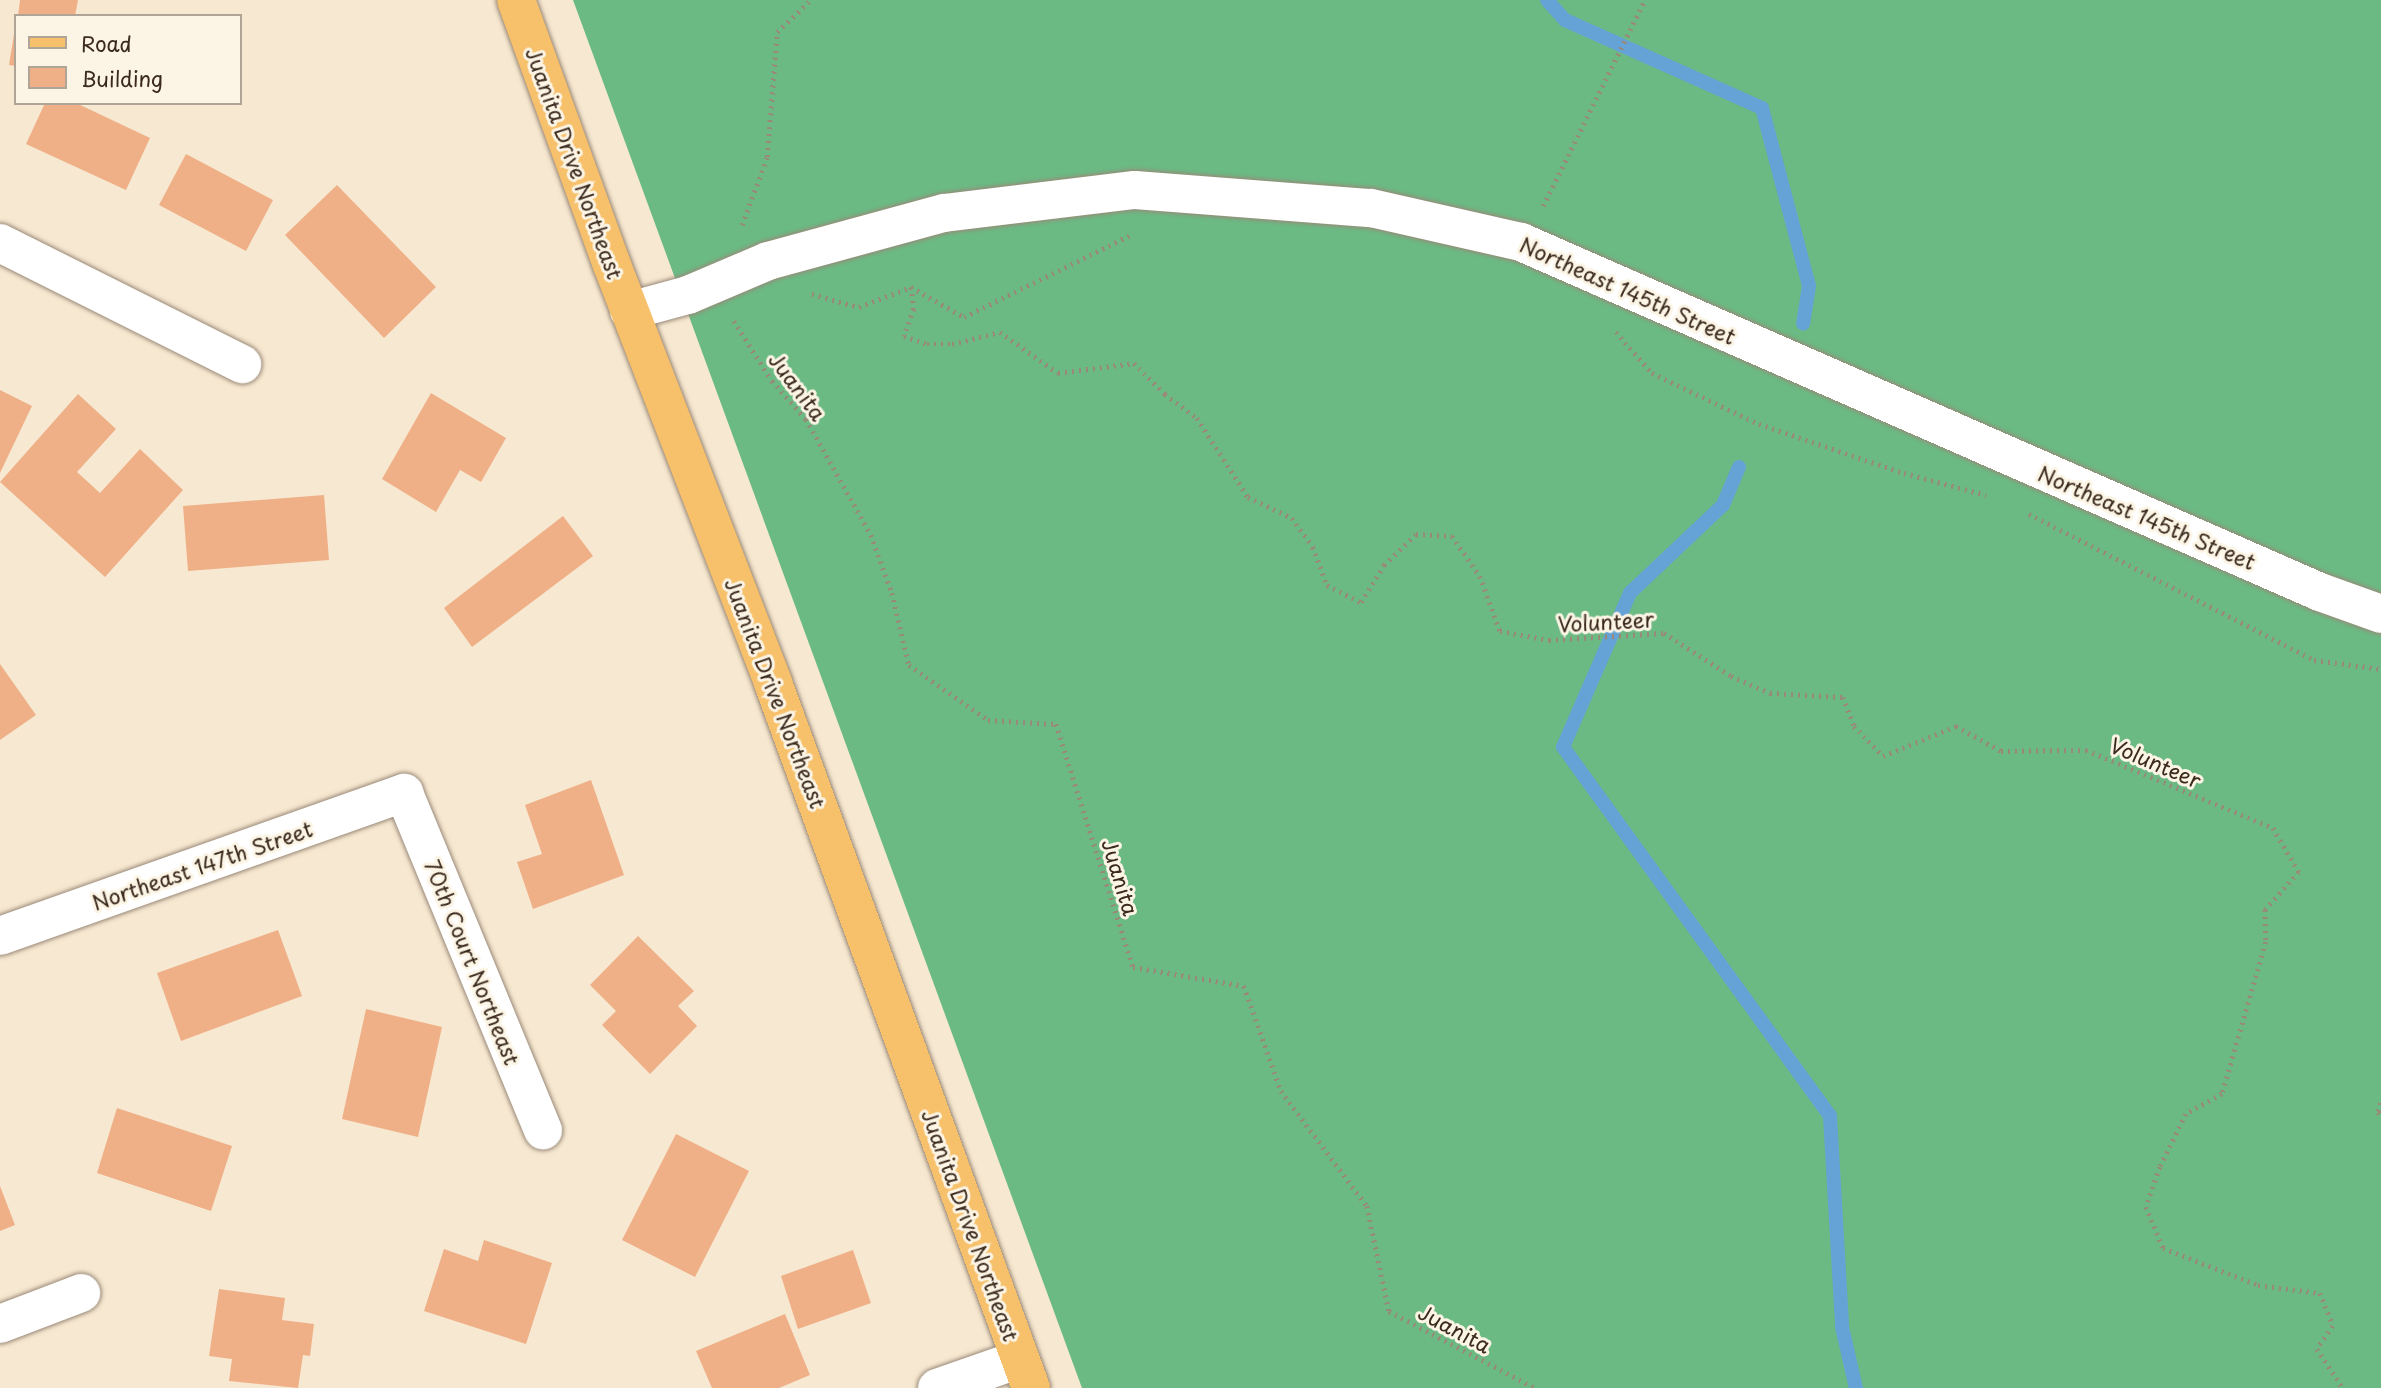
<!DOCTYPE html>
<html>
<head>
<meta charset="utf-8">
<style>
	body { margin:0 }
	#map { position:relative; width:2381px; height:1388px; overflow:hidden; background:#f7e8d1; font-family:"Playpen Sans",sans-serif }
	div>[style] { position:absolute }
	.forest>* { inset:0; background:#6bba84 }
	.stream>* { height:14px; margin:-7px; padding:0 7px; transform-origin:7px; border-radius:7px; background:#65a3d6 }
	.building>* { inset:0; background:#efb088 }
	.path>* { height:4.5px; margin-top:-2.25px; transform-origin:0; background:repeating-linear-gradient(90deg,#998978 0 2px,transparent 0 7px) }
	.roads { filter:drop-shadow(0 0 2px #998978) drop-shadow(0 0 2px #998978) }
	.minor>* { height:38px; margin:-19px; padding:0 19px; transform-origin:19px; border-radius:19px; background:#fff }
	.major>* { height:38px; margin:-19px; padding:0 19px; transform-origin:19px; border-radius:19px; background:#f7c06b }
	span { translate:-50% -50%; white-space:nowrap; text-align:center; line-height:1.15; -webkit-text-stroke:6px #fcf5e5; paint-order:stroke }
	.street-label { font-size:21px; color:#3b2a1e }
	.legend { position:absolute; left:14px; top:14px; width:228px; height:91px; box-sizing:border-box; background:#fcf5e5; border:2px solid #afa495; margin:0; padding:9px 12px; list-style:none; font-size:21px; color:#3b2a1e }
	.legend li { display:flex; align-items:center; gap:14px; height:35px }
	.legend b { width:35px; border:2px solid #afa495 }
</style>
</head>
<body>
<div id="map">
	<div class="forest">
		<i style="clip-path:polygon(573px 0,2381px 0,2381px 1388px,1082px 1388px)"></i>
	</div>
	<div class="stream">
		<i style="left:1547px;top:0;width:27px;rotate:48deg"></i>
		<i style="left:1565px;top:20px;width:216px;rotate:24.1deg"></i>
		<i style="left:1762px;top:108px;width:184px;rotate:75.2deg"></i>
		<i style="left:1809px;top:286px;width:38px;rotate:99deg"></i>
		<i style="left:1739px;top:467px;width:41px;rotate:112.8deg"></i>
		<i style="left:1723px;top:505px;width:128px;rotate:136.6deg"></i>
		<i style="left:1630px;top:593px;width:168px;rotate:113.5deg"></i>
		<i style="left:1563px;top:747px;width:455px;rotate:54.1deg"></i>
		<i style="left:1830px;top:1116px;width:211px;rotate:86.7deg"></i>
		<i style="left:1842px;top:1327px;width:63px;rotate:77.1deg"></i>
	</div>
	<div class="building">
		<i style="clip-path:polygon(20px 0,78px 0,75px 16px,18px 16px)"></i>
		<i style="clip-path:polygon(14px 34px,16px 34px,16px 66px,9px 65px)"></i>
		<i style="clip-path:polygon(45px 103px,76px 103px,150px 138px,126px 190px,26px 144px)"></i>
		<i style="clip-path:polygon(186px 154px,273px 200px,246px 251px,159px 205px)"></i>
		<i style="clip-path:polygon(337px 185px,436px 287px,384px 338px,285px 235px)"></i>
		<i style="clip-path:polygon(0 390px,32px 406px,0 473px)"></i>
		<i style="clip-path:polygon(431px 393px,506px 438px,481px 482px,460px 470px,436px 512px,382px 479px)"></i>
		<i style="clip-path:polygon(78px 394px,116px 429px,77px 472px,100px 493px,140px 449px,183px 490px,105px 577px,0 482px)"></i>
		<i style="clip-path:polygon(324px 495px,329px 560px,188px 571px,183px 506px)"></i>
		<i style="clip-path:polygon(563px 516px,593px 556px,472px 647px,444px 608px)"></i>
		<i style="clip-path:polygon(0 664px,36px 715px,0 740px)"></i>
		<i style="clip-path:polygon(591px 780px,624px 875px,533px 909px,517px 862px,542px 854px,525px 805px)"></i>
		<i style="clip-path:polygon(278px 930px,302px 996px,181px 1041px,157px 973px)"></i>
		<i style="clip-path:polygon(638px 936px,694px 991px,678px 1006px,697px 1026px,650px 1074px,602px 1025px,616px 1011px,590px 985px)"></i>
		<i style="clip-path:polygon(366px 1009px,442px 1027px,418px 1137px,342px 1119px)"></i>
		<i style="clip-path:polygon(117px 1108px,232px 1146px,211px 1211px,97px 1173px)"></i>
		<i style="clip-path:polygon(676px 1134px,749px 1171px,695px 1277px,622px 1240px)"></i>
		<i style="clip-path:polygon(0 1186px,15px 1225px,0 1231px)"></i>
		<i style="clip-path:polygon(484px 1240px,552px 1263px,526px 1344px,424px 1311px,444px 1249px,478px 1261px)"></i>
		<i style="clip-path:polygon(853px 1250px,871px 1303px,798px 1329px,781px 1276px)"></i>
		<i style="clip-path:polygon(219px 1289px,285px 1298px,282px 1320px,314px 1324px,310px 1356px,303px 1355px,298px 1388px,229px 1381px,232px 1359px,209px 1356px)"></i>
		<i style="clip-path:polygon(785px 1314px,810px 1375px,779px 1388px,712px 1388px,696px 1351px)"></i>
	</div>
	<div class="path">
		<i style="left:1543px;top:206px;width:230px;rotate:-63.7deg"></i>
		<i style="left:742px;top:225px;width:72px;rotate:-69.8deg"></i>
		<i style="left:767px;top:157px;width:125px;rotate:-85.4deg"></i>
		<i style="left:777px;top:32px;width:47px;rotate:-43.3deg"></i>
		<i style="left:911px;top:287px;width:61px;rotate:29.5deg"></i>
		<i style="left:964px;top:317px;width:186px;rotate:-26.2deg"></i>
		<i style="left:812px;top:294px;width:49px;rotate:15.5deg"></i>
		<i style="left:859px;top:307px;width:56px;rotate:-21deg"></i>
		<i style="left:911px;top:287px;width:22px;rotate:82deg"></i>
		<i style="left:914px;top:309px;width:29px;rotate:110deg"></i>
		<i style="left:904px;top:336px;width:24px;rotate:19deg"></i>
		<i style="left:927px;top:344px;width:25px"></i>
		<i style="left:952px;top:344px;width:49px;rotate:-14deg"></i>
		<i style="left:1000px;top:332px;width:71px;rotate:35.3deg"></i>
		<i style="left:1058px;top:373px;width:77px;rotate:-7.5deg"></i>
		<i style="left:1134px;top:363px;width:44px;rotate:45deg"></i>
		<i style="left:1165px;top:394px;width:40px;rotate:37deg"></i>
		<i style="left:1197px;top:418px;width:94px;rotate:57.2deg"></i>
		<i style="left:1248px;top:497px;width:49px;rotate:25.5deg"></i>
		<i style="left:1292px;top:518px;width:36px;rotate:54deg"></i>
		<i style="left:1313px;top:547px;width:40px;rotate:69.8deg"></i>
		<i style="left:1327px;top:585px;width:38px;rotate:27deg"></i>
		<i style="left:1361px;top:602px;width:44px;rotate:-58.1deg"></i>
		<i style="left:1384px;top:565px;width:45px;rotate:-44.1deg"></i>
		<i style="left:1416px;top:534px;width:36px;rotate:3deg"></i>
		<i style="left:1452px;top:536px;width:49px;rotate:55deg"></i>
		<i style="left:1480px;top:576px;width:59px;rotate:70deg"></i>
		<i style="left:1500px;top:631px;width:50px;rotate:10.4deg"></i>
		<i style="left:1549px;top:640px;width:115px;rotate:-3.5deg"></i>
		<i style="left:1664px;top:633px;width:80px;rotate:32.7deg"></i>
		<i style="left:1731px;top:676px;width:43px;rotate:23.6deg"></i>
		<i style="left:1770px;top:693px;width:73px;rotate:3.1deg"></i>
		<i style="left:1843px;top:697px;width:31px;rotate:69deg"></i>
		<i style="left:1854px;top:726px;width:42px;rotate:46deg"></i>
		<i style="left:1883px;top:756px;width:79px;rotate:-22.3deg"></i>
		<i style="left:1956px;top:726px;width:51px;rotate:29.1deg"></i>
		<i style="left:2001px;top:751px;width:85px;rotate:-0.7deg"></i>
		<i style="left:2086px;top:750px;width:203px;rotate:22.6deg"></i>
		<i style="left:2273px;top:828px;width:51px;rotate:59.4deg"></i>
		<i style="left:2299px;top:872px;width:51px;rotate:131.8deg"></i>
		<i style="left:2265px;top:910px;width:32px;rotate:88deg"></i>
		<i style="left:2266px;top:942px;width:158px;rotate:106.1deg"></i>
		<i style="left:2222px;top:1094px;width:41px;rotate:150.9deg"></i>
		<i style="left:2186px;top:1114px;width:59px;rotate:116.1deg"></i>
		<i style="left:2160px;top:1167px;width:42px;rotate:109.3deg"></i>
		<i style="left:2146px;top:1207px;width:44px;rotate:67.5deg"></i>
		<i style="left:2163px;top:1248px;width:102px;rotate:21.3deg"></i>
		<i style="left:2258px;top:1285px;width:63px;rotate:7.4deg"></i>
		<i style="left:2320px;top:1293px;width:35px;rotate:68deg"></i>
		<i style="left:2333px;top:1326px;width:28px;rotate:125deg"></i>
		<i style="left:2317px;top:1349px;width:47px;rotate:56.3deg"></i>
		<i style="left:734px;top:321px;width:71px;rotate:57.7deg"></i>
		<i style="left:772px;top:381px;width:51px;rotate:48.2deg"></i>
		<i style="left:806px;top:419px;width:133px;rotate:60.7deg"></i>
		<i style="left:871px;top:535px;width:62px;rotate:70.1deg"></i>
		<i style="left:892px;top:593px;width:74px;rotate:76.7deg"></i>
		<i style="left:909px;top:665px;width:96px;rotate:34.8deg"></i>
		<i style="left:988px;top:720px;width:68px;rotate:3.4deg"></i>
		<i style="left:1056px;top:724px;width:255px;rotate:72.4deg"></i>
		<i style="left:1133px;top:967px;width:113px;rotate:9.7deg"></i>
		<i style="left:1244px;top:986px;width:111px;rotate:70.6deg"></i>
		<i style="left:1281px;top:1091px;width:144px;rotate:53.2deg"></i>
		<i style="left:1367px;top:1206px;width:107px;rotate:78.2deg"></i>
		<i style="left:1389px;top:1311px;width:165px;rotate:27.8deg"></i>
		<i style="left:1616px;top:332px;width:55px;rotate:48.7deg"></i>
		<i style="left:1652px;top:373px;width:119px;rotate:25.5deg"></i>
		<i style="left:1759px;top:424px;width:153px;rotate:18.7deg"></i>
		<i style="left:1904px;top:473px;width:85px;rotate:15deg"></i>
		<i style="left:2029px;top:514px;width:320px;rotate:27.1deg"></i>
		<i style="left:2314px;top:660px;width:68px;rotate:7.7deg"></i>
		<i style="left:2381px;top:1103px;width:9px;rotate:108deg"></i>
		<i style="left:2378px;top:1112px;width:4px;rotate:45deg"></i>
	</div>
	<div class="roads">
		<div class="minor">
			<i style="left:0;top:243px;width:271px;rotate:26.6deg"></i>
			<i style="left:629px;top:311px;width:61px;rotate:-15.2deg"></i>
			<i style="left:688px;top:295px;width:87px;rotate:-23deg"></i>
			<i style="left:768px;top:261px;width:182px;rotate:-15.3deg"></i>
			<i style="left:944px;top:213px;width:192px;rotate:-6.9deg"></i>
			<i style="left:1135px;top:190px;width:237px;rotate:4.4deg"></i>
			<i style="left:1371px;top:208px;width:154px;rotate:12.8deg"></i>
			<i style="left:1521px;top:242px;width:872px;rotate:23.66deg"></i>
			<i style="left:2320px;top:592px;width:65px;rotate:19.8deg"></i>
			<i style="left:0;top:936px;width:429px;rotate:-19.5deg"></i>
			<i style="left:404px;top:793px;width:365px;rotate:67.6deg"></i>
			<i style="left:0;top:1324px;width:87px;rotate:-20.9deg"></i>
			<i style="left:937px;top:1388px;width:88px;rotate:-19.3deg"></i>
		</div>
		<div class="major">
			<i style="left:516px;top:0;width:282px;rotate:70.1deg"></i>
			<i style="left:612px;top:265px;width:448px;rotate:68.9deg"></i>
			<i style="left:773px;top:683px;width:751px;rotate:69.9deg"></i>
		</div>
	</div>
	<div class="street-label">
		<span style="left:575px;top:163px;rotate:70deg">Juanita Drive Northeast</span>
		<span style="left:1628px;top:290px;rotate:24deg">Northeast 145th Street</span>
		<span style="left:798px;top:386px;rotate:53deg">Juanita</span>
		<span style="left:2147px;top:517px;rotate:23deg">Northeast 145th Street</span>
		<span style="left:1606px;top:621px;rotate:-3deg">Volunteer</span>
		<span style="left:776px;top:693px;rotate:69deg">Juanita Drive Northeast</span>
		<span style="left:2156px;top:762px;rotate:23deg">Volunteer</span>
		<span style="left:202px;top:865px;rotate:-19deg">Northeast 147th Street</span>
		<span style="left:1121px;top:877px;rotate:73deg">Juanita</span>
		<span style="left:473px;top:962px;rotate:68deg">70th Court Northeast</span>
		<span style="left:971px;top:1225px;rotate:70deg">Juanita Drive Northeast</span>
		<span style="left:1455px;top:1328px;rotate:28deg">Juanita</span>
	</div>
	<ul class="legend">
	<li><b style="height:9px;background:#f7c06b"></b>Road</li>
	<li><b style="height:19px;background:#efb088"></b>Building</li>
	</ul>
</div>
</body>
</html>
